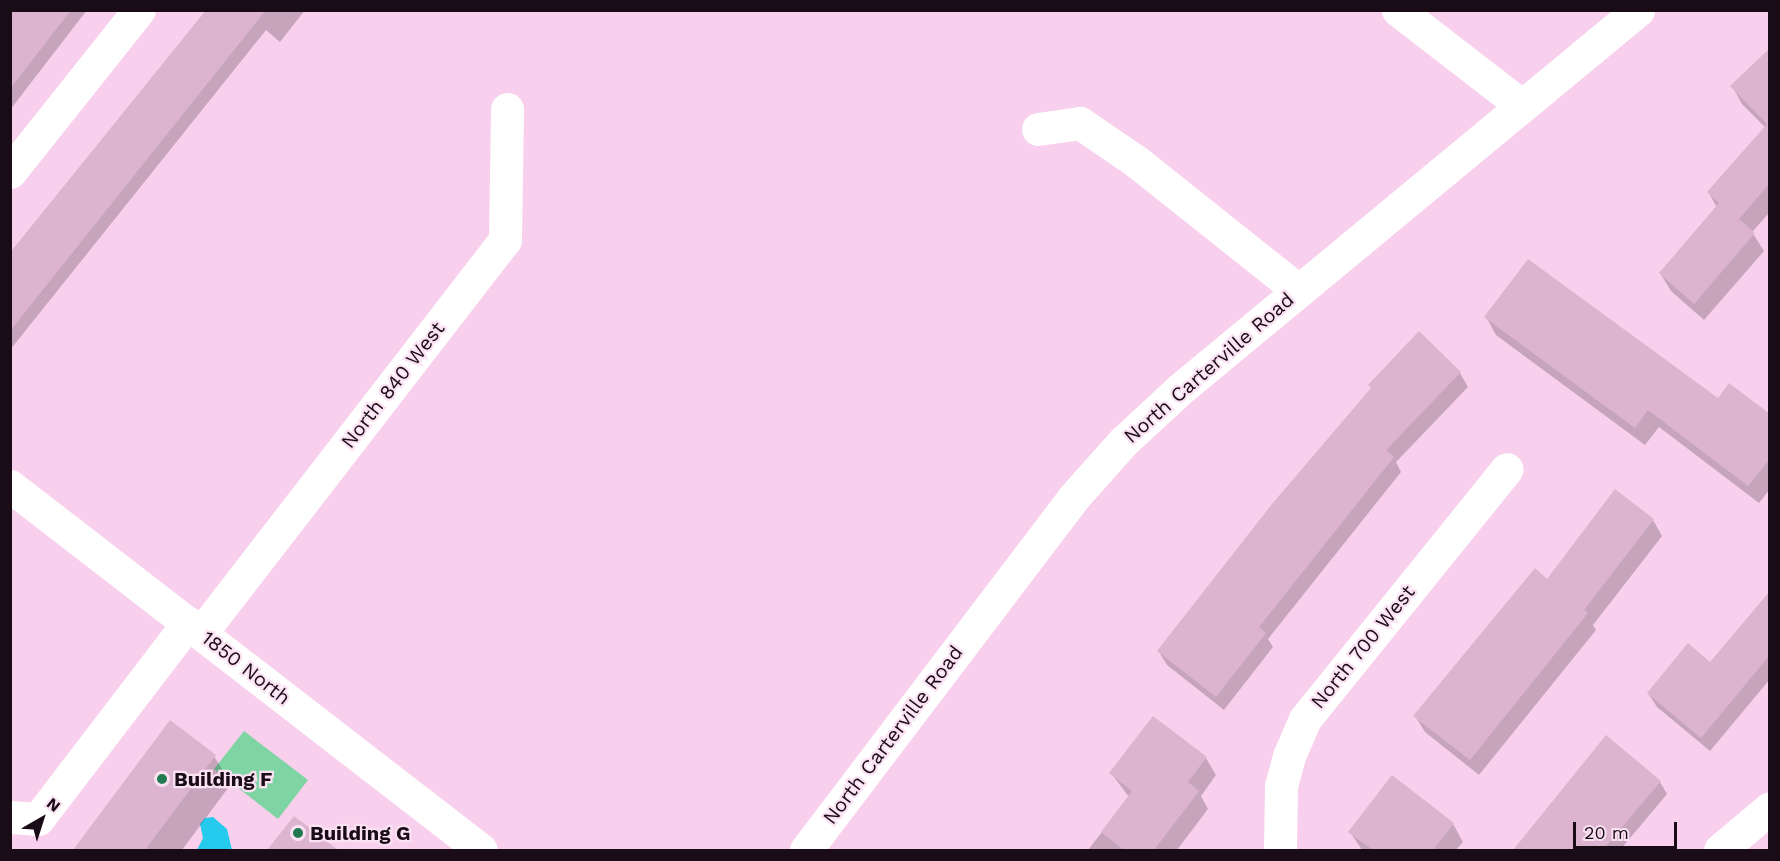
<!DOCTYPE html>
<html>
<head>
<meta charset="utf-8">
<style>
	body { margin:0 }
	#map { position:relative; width:1780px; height:861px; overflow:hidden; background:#f8cfec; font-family:"Work Sans",sans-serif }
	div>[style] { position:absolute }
	.green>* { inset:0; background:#7ed5a3 }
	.water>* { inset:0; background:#26caed }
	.shadow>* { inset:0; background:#0003 }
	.building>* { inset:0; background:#ddb4d0 }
	.minor>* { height:33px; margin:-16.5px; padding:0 16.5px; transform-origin:16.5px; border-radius:16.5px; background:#fff }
	.dots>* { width:16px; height:16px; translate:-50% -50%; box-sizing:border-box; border:3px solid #fbe2f3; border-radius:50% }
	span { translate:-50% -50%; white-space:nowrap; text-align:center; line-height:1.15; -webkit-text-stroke:4.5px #fbe2f3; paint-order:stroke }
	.street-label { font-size:20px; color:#1a0c16 }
	.poi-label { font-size:20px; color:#1a0c16; font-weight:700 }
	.left { translate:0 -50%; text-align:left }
	.frame { position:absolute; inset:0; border:12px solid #1a0c16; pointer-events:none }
	.north { position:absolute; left:12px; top:789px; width:60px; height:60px; -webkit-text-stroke:4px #fbe2f3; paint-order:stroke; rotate:39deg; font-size:16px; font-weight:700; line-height:24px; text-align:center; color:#1a0c16 }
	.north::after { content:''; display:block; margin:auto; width:21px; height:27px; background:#1a0c16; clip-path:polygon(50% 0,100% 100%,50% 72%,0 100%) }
	.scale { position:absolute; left:1573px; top:822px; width:104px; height:27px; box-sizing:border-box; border:3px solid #1a0c16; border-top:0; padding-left:8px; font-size:18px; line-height:21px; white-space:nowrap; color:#1a0c16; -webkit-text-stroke:4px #fbe2f3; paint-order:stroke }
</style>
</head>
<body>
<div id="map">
	<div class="green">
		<i style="clip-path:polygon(244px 731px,308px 780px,278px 819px,214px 769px)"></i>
	</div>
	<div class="water">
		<i style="clip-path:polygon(213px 817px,227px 829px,232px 850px,197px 850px,203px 838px,200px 824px,205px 818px)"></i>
	</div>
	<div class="shadow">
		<i style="clip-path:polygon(13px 10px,87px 10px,10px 110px,10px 14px)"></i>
		<i style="clip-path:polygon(207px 10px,305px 10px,280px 42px,266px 30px,10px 350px,10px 253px)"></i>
		<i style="clip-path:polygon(1770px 50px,1770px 212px,1752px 232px,1764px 251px,1704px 320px,1671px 291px,1660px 273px,1717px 208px,1709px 193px,1766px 128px,1742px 104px,1732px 86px)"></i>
		<i style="clip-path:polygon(1486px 317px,1770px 416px,1770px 489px,1759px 503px,1659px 427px,1645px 445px,1496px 335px)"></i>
		<i style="clip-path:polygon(1419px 333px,1460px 373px,1468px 387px,1396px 462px,1401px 472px,1268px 639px,1273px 647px,1224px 710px,1167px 665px,1159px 652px,1372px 389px,1369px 385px)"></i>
		<i style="clip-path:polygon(1653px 520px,1662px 536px,1593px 625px,1596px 630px,1479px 775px,1425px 732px,1415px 716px)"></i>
		<i style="clip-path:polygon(1770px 593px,1770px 679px,1710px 751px,1657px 707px,1648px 693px,1711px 664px)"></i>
		<i style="clip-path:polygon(170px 722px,214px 756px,231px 784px,182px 850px,75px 850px)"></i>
		<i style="clip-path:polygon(1606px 737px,1660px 782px,1667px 794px,1620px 850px,1515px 850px)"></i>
		<i style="clip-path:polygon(1206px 758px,1216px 775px,1201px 796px,1208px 809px,1177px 850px,1088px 850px,1129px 797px,1111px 773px)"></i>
		<i style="clip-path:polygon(294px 818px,335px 850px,269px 850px)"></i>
		<i style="clip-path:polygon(1453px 824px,1463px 842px,1456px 850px,1362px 850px,1350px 832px)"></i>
	</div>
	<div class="building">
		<i style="clip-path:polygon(10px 10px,71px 10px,10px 89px)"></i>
		<i style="clip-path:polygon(206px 10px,266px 10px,10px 331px,10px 253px)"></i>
		<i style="clip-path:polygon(1770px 48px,1770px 183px,1739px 219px,1755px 233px,1694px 304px,1659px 273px,1719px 203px,1707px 192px,1767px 124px,1730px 86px)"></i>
		<i style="clip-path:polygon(1528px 259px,1718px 398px,1729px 383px,1770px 414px,1770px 459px,1748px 486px,1648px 410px,1635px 428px,1484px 317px)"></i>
		<i style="clip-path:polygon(1419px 331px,1461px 372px,1386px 450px,1394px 457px,1259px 627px,1266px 633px,1216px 697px,1157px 651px,1272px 504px,1371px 388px,1368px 385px)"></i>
		<i style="clip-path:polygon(1615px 489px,1654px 519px,1584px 610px,1588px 613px,1470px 760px,1413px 716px,1535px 568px,1547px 579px)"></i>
		<i style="clip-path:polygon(1770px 591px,1770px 655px,1701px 738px,1647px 693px,1688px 643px,1710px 662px)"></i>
		<i style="clip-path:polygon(1153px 716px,1207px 757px,1188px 782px,1199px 791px,1154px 850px,1124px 850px,1101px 832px,1132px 791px,1109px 773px)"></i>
		<i style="clip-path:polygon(170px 720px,216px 755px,145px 850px,73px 850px)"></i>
		<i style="clip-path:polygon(1606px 735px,1661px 781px,1603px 850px,1513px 850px)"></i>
		<i style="clip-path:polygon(1392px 775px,1454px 823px,1433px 850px,1373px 850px,1348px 832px)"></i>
		<i style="clip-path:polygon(294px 816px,338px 850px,267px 850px)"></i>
	</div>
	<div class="minor">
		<i style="left:1398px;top:10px;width:155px;rotate:37.7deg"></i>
		<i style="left:1038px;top:129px;width:42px;rotate:-8.1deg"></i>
		<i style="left:1080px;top:123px;width:69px;rotate:34.4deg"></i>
		<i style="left:1137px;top:162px;width:206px;rotate:38.5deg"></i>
		<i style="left:10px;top:172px;width:207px;rotate:-51.5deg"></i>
		<i style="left:10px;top:486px;width:595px;rotate:37.7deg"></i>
		<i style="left:201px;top:633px;width:497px;rotate:-52.3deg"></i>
		<i style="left:505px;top:240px;width:131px;rotate:-89.1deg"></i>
		<i style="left:10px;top:817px;width:28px;rotate:4deg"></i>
		<i style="left:38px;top:819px;width:247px;rotate:-52.6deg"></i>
		<i style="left:806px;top:850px;width:442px;rotate:-52.8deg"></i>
		<i style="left:1073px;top:498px;width:76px;rotate:-48.2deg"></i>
		<i style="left:1124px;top:441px;width:75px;rotate:-42.8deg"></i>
		<i style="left:1179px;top:390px;width:596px;rotate:-39.62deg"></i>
		<i style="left:1280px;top:850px;width:64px;rotate:-89.1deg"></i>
		<i style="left:1281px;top:786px;width:31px;rotate:-75deg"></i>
		<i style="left:1289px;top:756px;width:40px;rotate:-66.6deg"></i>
		<i style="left:1305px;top:719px;width:321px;rotate:-51.1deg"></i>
		<i style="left:1720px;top:850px;width:65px;rotate:-40deg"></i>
	</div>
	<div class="dots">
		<i style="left:162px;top:779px;background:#217a4f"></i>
		<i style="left:298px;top:833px;background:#217a4f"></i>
	</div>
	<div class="street-label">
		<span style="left:1209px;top:368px;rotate:-41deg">North Carterville Road</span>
		<span style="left:393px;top:385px;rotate:-52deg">North 840 West</span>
		<span style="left:1363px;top:647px;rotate:-51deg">North 700 West</span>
		<span style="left:246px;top:668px;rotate:38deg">1850 North</span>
		<span style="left:893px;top:735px;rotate:-53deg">North Carterville Road</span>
	</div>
	<div class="poi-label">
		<span class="left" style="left:174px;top:779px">Building F</span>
		<span class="left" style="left:310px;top:833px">Building G</span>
	</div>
	<div class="frame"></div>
	<div class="north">N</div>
	<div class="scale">20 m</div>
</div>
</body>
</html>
